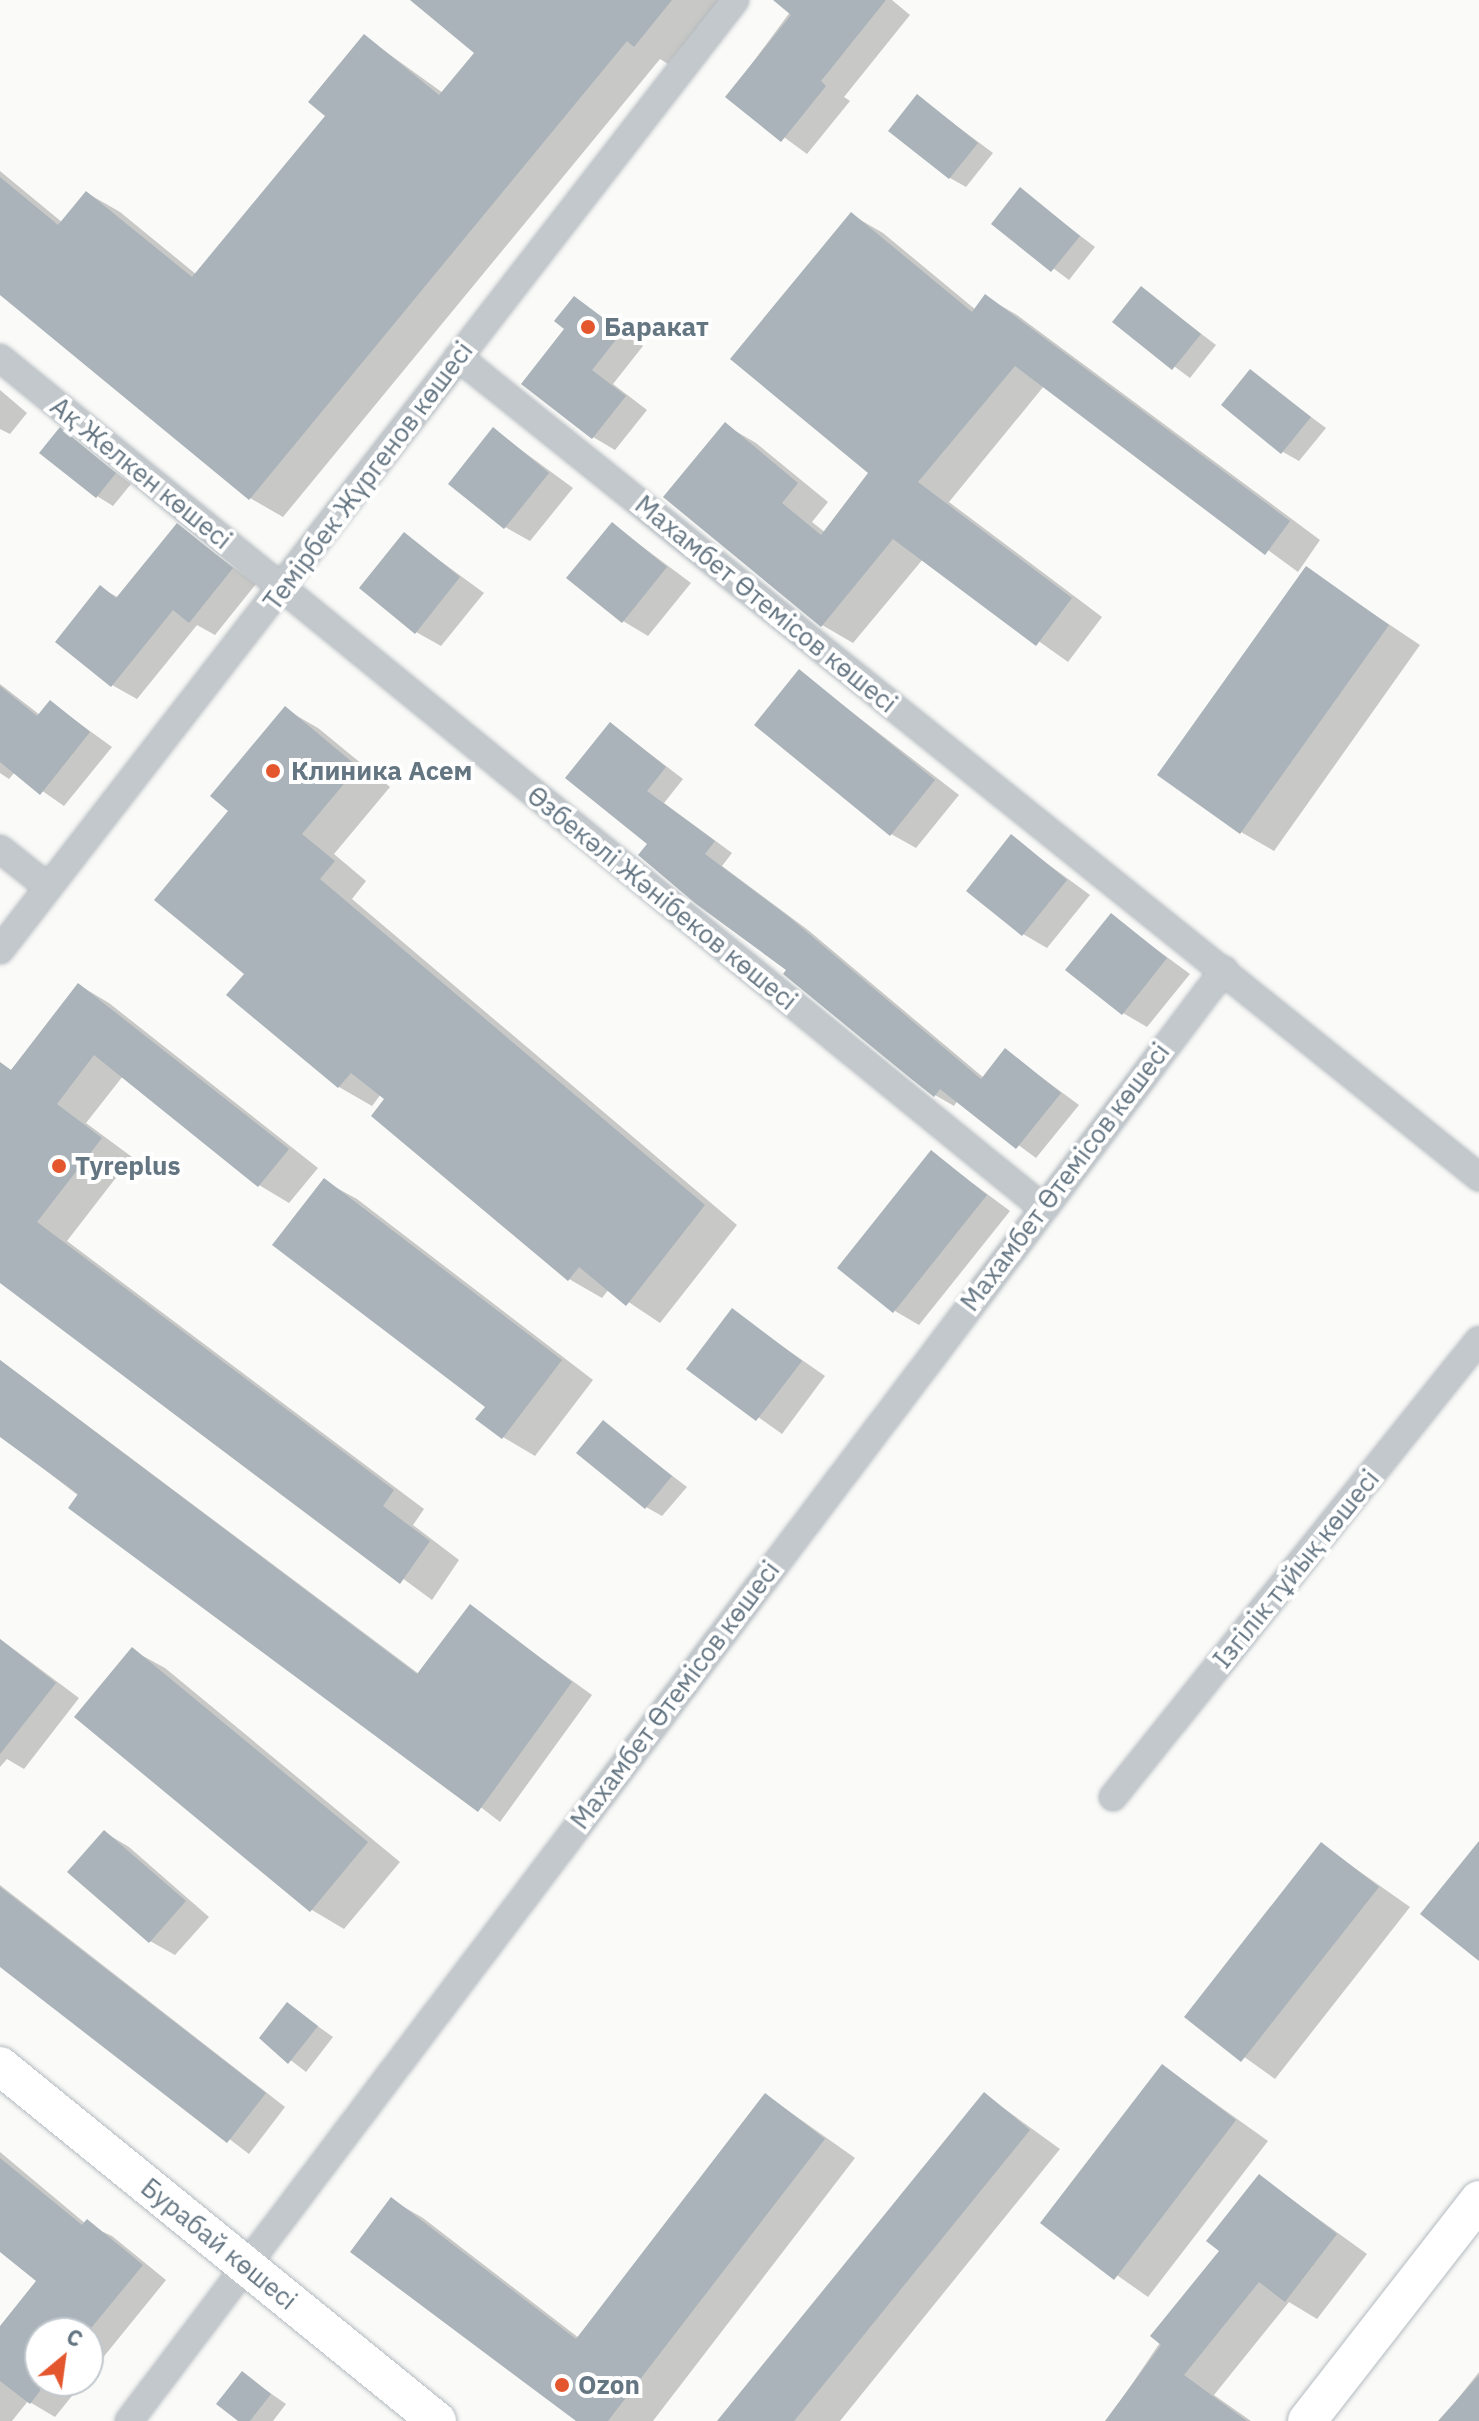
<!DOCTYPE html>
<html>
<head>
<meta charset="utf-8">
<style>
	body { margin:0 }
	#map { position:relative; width:1479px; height:2421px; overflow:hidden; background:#fafaf8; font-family:"IBM Plex Sans",sans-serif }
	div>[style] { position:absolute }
	.shadow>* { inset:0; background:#0003 }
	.building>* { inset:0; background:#aab3b9 }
	.roads { filter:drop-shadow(0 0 2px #b3babf) drop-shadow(0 0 2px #b3babf) }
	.street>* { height:26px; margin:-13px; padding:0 13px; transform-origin:13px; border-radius:13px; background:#c3c8cc }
	.secondary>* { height:38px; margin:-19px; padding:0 19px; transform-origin:19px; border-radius:19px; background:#fff }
	.dots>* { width:22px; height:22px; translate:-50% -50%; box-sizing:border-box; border:4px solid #fff; border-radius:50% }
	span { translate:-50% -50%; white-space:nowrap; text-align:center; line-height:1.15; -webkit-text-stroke:8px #fff; paint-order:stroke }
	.poi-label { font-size:26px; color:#657683; font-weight:700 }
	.left { translate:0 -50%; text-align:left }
	.street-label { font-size:26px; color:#657683 }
	.north { position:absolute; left:24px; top:2317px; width:80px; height:80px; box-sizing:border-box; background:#fff; border:2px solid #c1c8cd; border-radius:50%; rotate:29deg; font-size:22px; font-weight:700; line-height:32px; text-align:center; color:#657683 }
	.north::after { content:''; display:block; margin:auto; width:28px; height:36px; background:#e4572e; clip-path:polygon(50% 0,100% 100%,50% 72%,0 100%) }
</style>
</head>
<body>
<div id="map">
	<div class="shadow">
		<i style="clip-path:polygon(413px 0,719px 0,668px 64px,660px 59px,283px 517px,250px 498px,0 293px,0 171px,63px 223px,87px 193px,120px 212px,197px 275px,328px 116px,364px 36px,443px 93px,477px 53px)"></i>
		<i style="clip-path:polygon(799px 0,892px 0,910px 15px,844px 97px,850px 101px,807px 154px,728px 96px)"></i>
		<i style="clip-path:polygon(918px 97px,993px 153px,966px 187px,950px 178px)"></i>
		<i style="clip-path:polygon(1020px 190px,1095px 247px,1069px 280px,994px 224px)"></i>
		<i style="clip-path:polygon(852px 215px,883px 233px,976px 310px,986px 297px,1017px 315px,1320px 540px,1298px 572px,1044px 386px,949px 502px,1102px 617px,1068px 662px,923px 559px,853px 643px,822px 625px,725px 425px,756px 443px,828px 502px,812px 522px,826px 533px,871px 473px)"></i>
		<i style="clip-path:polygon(1141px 288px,1216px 345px,1190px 378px,1114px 322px)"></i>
		<i style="clip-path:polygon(574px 298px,643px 346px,613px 384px,647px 410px,615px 450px,593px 437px,567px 328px)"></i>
		<i style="clip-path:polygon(1250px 372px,1326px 428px,1299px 461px,1283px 452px)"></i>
		<i style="clip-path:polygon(0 390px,27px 413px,10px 434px,0 429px)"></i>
		<i style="clip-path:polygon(60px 430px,131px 484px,113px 506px,97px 496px)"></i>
		<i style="clip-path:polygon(494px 430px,573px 488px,530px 541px,505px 527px)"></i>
		<i style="clip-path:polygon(612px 524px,691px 583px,648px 636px,623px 621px)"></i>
		<i style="clip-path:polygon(178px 526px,256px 584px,215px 635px,197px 625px,137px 699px,112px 685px,101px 588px,119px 598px)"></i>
		<i style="clip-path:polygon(405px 535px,484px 593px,441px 646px,416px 632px)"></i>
		<i style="clip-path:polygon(1306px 569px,1420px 645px,1274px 851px,1241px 832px)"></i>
		<i style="clip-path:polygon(800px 672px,959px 795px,916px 848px,891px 834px)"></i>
		<i style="clip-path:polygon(0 684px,40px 715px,50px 702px,112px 747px,64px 806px,15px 772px,9px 779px,0 773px)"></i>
		<i style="clip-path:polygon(285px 709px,318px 728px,390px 787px,334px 854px,366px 881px,352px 899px,737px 1225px,660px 1323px,609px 1289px,602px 1298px,569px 1279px,387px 1099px,381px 1094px,372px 1106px,339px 1087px,229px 995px,247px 974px,230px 811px)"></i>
		<i style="clip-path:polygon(611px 724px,683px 779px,664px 803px,732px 853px,722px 866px,808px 930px,984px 1078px,1006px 1051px,1079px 1105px,1036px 1158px,958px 1100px,954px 1106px,935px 1095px,649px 843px)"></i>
		<i style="clip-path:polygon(1011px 837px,1090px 895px,1047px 948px,1023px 934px)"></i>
		<i style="clip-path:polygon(1111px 916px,1190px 974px,1147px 1027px,1123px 1013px)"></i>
		<i style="clip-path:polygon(79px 985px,109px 1003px,318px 1168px,289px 1203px,259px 1185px,123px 1076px,86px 1123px,132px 1157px,67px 1241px,424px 1509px,413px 1525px,459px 1560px,432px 1600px,0 1281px,0 1084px)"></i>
		<i style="clip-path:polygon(932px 1153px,1010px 1211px,919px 1325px,895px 1311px)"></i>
		<i style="clip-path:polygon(324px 1181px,357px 1199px,593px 1380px,535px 1456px,503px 1437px,487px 1407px)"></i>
		<i style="clip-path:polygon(732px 1311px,825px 1376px,782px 1434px,689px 1368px)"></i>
		<i style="clip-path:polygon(0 1360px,419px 1674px,470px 1607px,592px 1695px,500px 1822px,0 1435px)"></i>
		<i style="clip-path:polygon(603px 1423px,687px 1487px,662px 1516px,646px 1507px)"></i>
		<i style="clip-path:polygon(0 1639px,79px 1698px,24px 1769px,7px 1759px,0 1767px)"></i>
		<i style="clip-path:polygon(132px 1650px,165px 1668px,400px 1862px,344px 1929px,312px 1910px,77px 1717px)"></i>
		<i style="clip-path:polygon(104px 1832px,129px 1847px,209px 1917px,175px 1955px,150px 1941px)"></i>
		<i style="clip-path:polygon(1322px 1845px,1410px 1907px,1275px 2079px,1187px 2016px)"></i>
		<i style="clip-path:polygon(0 1885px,285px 2107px,249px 2154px,0 1964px)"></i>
		<i style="clip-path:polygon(288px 2005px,333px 2037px,306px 2072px,262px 2038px)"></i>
		<i style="clip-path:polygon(1163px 2066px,1268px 2141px,1148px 2297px,1043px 2223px)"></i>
		<i style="clip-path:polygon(984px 2094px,1060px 2149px,840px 2421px,719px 2421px)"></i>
		<i style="clip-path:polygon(766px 2095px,855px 2158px,653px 2421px,579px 2421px,392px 2200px,423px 2218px,579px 2338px)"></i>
		<i style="clip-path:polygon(0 2152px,86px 2224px,112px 2236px,166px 2280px,88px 2376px,88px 2333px,40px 2333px,40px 2381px,84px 2381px,55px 2417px,28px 2401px,12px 2421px,0 2421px,0 2330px,39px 2281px,0 2248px)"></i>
		<i style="clip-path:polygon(1259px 2176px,1367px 2254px,1317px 2319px,1289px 2302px,1214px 2395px,1251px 2421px,1107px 2421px,1222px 2251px)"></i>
		<i style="clip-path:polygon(1479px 2372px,1479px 2421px,1440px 2421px)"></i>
		<i style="clip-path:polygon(243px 2374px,286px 2404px,273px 2421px,242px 2421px)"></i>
	</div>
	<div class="building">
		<i style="clip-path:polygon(410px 0,672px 0,634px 47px,627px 41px,249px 500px,0 295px,0 177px,58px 225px,86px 191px,192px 277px,325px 116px,308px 102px,364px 34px,439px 95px,474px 53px)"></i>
		<i style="clip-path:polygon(773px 0,886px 0,821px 81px,826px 86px,781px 142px,725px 97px,791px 15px)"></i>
		<i style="clip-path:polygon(917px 94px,978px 143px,949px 179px,888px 131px)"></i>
		<i style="clip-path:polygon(1020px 187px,1080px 236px,1051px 272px,991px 224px)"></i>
		<i style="clip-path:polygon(851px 212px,972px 312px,985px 294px,1290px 521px,1265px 555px,1015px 366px,918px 482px,1072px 598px,1036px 646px,893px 539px,821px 627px,663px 497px,725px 422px,798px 483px,782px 503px,821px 535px,868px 473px,730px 359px)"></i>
		<i style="clip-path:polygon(1141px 286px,1201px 334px,1172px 370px,1112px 322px)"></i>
		<i style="clip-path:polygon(574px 296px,622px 332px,592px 370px,626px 396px,592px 439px,521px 384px,564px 329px,554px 321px)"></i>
		<i style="clip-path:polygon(1250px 369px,1311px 417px,1281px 454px,1221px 405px)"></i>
		<i style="clip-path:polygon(60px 427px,116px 473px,96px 498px,39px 453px)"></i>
		<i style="clip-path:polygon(493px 427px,549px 473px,504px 529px,448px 484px)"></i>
		<i style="clip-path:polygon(612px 522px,667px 567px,622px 623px,566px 578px)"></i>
		<i style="clip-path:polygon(177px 523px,233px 568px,189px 623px,173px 610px,111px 687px,55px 642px,100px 585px,116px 598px)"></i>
		<i style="clip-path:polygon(404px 532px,460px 577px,415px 634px,359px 588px)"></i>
		<i style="clip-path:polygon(1306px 566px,1389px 625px,1240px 834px,1157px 775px)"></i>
		<i style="clip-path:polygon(799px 669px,935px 780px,890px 836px,754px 725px)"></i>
		<i style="clip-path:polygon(0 686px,37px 716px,50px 700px,90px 732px,40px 795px,0 762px)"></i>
		<i style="clip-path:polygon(285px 706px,358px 767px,302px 834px,335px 861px,320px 879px,705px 1205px,626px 1306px,579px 1267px,568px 1281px,371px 1116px,384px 1099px,351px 1073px,338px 1088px,226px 995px,244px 974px,154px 900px,228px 811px,210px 796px)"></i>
		<i style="clip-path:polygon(610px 722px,666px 767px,647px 791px,715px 841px,705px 854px,789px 917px,981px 1079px,1005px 1048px,1061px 1093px,1016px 1149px,940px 1089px,934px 1097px,910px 1078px,783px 974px,786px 970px,696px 904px,638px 855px,647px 844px,565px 778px)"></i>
		<i style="clip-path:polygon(1011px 834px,1067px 880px,1022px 936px,966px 891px)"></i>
		<i style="clip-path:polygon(1111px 913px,1167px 958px,1122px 1015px,1065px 970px)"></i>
		<i style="clip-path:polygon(78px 983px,289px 1149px,258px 1187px,94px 1055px,57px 1104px,102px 1138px,37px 1222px,394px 1490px,383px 1506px,430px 1541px,400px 1584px,0 1283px,0 1062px,11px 1070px)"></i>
		<i style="clip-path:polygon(931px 1150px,987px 1195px,893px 1313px,837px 1268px)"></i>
		<i style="clip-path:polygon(324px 1178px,562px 1360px,502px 1439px,475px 1419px,485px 1407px,272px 1245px)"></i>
		<i style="clip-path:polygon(732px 1308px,802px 1361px,756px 1421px,686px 1369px)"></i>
		<i style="clip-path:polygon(0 1360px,417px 1674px,470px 1604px,572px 1682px,478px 1812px,68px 1508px,78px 1494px,0 1437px)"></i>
		<i style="clip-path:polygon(603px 1420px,672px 1476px,645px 1509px,576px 1453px)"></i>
		<i style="clip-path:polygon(0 1639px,56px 1683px,0 1754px)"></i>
		<i style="clip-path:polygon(132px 1647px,368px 1842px,310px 1912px,74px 1717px)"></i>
		<i style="clip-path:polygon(104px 1830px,186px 1901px,149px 1943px,67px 1872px)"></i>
		<i style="clip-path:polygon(1479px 1841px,1479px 1961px,1420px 1914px)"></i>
		<i style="clip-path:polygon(1321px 1842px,1379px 1887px,1241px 2062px,1184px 2017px)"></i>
		<i style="clip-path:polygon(0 1887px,266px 2093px,227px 2143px,0 1967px)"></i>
		<i style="clip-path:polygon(287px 2002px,318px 2026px,288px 2064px,259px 2038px)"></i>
		<i style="clip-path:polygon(1162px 2064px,1236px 2120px,1114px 2280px,1040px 2223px)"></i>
		<i style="clip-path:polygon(984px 2092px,1030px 2130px,794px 2421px,717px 2421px)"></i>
		<i style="clip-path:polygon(765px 2093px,825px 2139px,608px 2421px,576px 2421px,350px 2252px,391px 2197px,576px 2339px)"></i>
		<i style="clip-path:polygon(0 2158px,82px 2225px,87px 2219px,143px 2265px,87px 2333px,40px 2333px,40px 2391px,30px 2404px,0 2381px,0 2326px,36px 2281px,0 2252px)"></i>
		<i style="clip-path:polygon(1259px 2174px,1337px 2234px,1285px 2302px,1259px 2282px,1184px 2375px,1247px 2421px,1105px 2421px,1161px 2345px,1150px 2336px,1219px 2251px,1206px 2241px)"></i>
		<i style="clip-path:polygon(242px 2371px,271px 2394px,250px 2421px,238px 2421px,216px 2404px)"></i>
		<i style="clip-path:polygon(1479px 2375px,1479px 2421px,1438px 2421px)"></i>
	</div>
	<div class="roads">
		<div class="street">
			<i style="left:458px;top:357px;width:1310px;rotate:38.77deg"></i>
			<i style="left:0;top:358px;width:1344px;rotate:39.17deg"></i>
			<i style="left:0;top:849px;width:61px;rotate:38.4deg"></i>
			<i style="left:0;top:950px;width:1201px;rotate:-52.27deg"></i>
			<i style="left:1113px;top:1797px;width:585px;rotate:-51.31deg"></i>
			<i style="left:129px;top:2421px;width:1818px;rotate:-52.96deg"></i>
		</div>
		<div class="secondary">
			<i style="left:0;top:2066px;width:563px;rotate:39.09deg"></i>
			<i style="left:1307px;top:2421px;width:280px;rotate:-52.1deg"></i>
		</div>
	</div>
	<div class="dots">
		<i style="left:588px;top:327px;background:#e4572e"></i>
		<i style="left:273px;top:771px;background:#e4572e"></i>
		<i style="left:59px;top:1166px;background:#e4572e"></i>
		<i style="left:562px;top:2385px;background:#e4572e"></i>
	</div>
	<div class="poi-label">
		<span class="left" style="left:604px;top:327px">Баракат</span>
		<span class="left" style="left:291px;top:771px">Клиника Асем</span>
		<span class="left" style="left:75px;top:1166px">Tyreplus</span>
		<span class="left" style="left:578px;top:2385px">Ozon</span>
	</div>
	<div class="street-label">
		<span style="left:141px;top:473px;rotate:39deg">Ақ Желкен көшесі</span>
		<span style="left:368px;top:476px;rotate:-53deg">Темірбек Жүргенов көшесі</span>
		<span style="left:766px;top:604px;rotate:39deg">Махамбет Өтемісов көшесі</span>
		<span style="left:662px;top:898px;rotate:39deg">Өзбекәлі Жәнібеков көшесі</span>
		<span style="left:1065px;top:1177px;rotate:-53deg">Махамбет Өтемісов көшесі</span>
		<span style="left:1296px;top:1569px;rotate:-51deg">Ізгілік тұйық көшесі</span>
		<span style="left:675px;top:1695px;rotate:-53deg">Махамбет Өтемісов көшесі</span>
		<span style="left:219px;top:2244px;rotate:39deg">Бурабай көшесі</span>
	</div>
	<div class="north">С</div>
</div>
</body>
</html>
